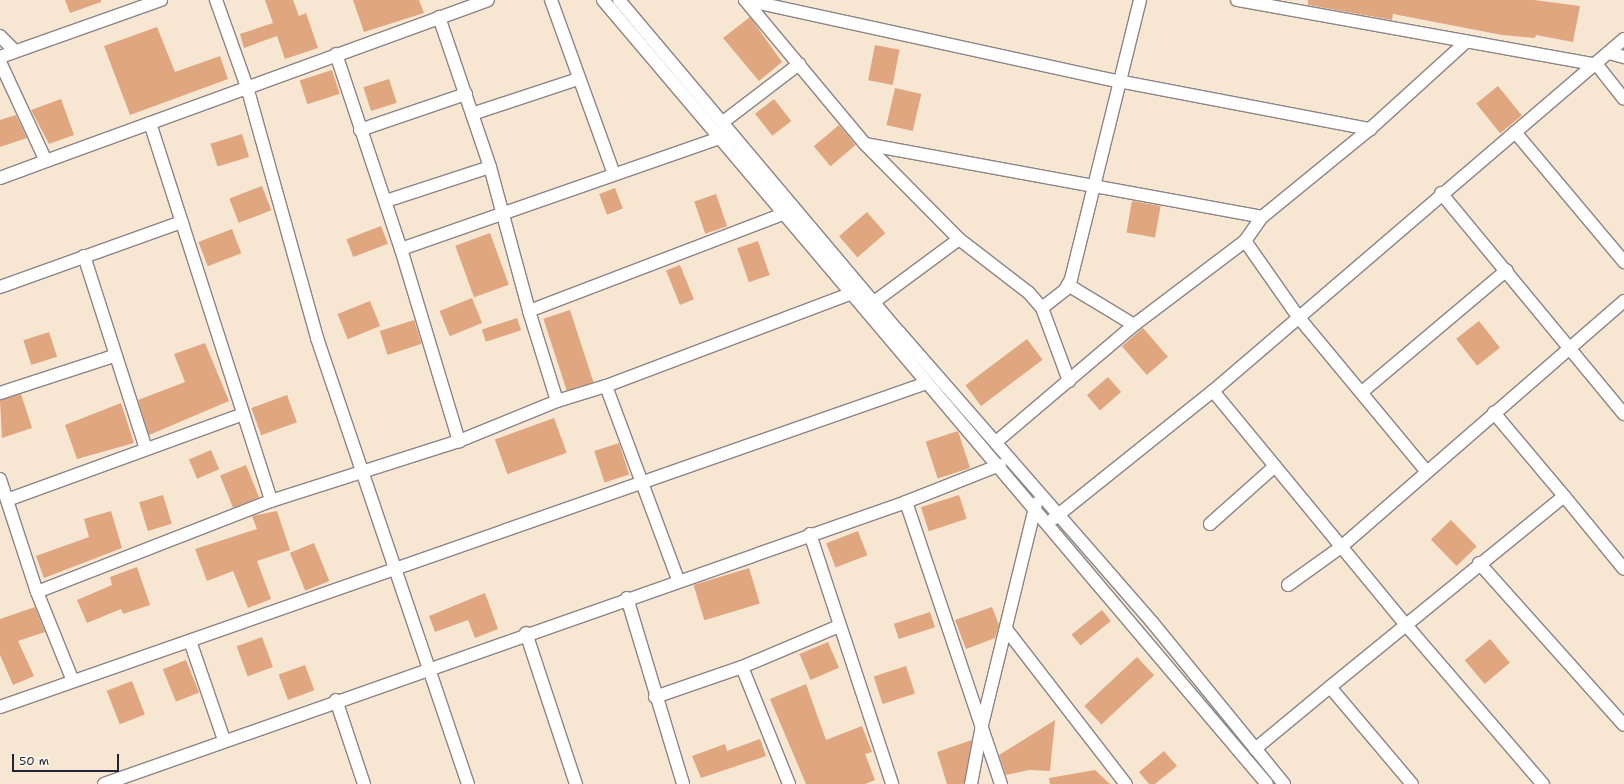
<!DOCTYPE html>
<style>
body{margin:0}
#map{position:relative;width:1624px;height:784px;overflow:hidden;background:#f7e7d2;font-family:"Shantell Sans",sans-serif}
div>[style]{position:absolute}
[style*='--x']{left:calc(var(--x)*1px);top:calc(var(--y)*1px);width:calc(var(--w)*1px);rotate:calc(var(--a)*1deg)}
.building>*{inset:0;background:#e0a67f;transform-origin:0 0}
.roads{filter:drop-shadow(1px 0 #8c8486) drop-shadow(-1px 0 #8c8486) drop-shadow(0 1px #8c8486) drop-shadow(0 -1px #8c8486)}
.street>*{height:12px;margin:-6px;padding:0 6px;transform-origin:6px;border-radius:6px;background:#fff}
span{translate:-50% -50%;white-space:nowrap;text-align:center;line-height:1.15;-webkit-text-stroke:3px #fbf7ec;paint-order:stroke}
.scale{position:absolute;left:12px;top:754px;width:107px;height:18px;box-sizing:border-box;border:2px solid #22223b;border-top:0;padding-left:5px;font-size:12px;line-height:14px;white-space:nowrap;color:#22223b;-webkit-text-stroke:3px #fbf7ec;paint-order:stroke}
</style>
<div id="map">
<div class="building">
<div style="clip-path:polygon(65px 0,101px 0,101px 2px,70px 13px)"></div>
<div style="clip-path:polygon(265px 0,293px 0,299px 16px,306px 13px,318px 48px,285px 59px,277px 36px,244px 48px,240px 34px,273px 23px)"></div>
<div style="clip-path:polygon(353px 0,419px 0,424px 13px,364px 32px)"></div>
<div style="clip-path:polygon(1308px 0,1534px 0,1580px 6px,1573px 42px,1536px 35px,1535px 38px,1502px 35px,1393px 14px,1392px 20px,1308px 5px)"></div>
<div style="clip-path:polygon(750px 17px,782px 62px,759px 81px,723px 38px)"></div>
<div style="clip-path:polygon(157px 27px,175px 72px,220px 56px,228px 79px,130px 115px,104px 46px)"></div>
<div style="left:875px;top:45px;width:25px;height:36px;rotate:11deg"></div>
<div style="left:332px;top:70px;width:25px;height:34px;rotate:72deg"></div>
<div style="left:389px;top:79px;width:25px;height:27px;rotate:72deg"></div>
<div style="left:1498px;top:86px;width:38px;height:28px;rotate:51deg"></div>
<div style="left:895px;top:88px;width:27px;height:38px;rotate:13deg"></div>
<div style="clip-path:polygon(61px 99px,74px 135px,49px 144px,31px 110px)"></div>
<div style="left:774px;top:99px;width:28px;height:24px;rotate:52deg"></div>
<div style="clip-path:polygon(16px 115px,27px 138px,0 147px,0 120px)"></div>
<div style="left:839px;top:125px;width:26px;height:33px;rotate:50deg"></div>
<div style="left:242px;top:134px;width:24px;height:33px;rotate:73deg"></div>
<div style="left:262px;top:186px;width:26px;height:35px;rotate:69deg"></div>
<div style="left:615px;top:188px;width:22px;height:17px;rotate:69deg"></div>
<div style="left:716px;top:194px;width:34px;height:23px;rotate:71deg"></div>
<div style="left:1132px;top:201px;width:29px;height:32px;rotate:10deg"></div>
<div style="left:867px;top:212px;width:28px;height:37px;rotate:49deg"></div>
<div style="left:381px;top:226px;width:19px;height:37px;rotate:69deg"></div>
<div style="left:232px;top:229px;width:26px;height:36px;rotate:69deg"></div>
<div style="left:490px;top:233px;width:55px;height:37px;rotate:70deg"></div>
<div style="left:758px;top:241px;width:36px;height:22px;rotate:71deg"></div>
<div style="left:680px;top:265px;width:37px;height:15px;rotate:68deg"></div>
<div style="left:472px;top:298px;width:27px;height:35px;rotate:68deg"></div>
<div style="left:370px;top:301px;width:27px;height:35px;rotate:68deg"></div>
<div style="left:570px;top:310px;width:76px;height:28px;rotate:72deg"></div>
<div style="left:517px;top:318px;width:13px;height:37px;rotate:72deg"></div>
<div style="left:414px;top:320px;width:25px;height:36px;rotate:72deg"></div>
<div style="left:1479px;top:321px;width:34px;height:29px;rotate:52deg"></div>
<div style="left:1143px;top:328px;width:38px;height:28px;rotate:49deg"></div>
<div style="left:49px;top:332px;width:26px;height:27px;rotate:72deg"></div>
<div style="left:1027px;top:339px;width:26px;height:77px;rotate:53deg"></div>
<div style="clip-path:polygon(205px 343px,229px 401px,149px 435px,138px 400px,185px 382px,174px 354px)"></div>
<div style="left:1108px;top:377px;width:20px;height:28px;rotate:49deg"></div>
<div style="clip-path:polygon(21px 394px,32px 428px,2px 438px,0 400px)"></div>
<div style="left:287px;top:395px;width:29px;height:38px;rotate:70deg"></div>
<div style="clip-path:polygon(121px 403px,134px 443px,77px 459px,65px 425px)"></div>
<div style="left:554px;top:418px;width:37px;height:63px;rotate:70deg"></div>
<div style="left:958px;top:431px;width:39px;height:34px;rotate:72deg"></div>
<div style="left:619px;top:443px;width:33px;height:26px;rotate:72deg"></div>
<div style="left:211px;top:450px;width:21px;height:24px;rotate:67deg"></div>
<div style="left:246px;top:465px;width:35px;height:28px;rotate:68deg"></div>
<div style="left:163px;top:495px;width:30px;height:25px;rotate:73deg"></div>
<div style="left:959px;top:495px;width:25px;height:40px;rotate:72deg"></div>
<div style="clip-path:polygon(111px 511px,122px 548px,44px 578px,36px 556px,89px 537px,84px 519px)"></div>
<div style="clip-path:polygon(277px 511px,290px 550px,257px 561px,271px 599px,248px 608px,233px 571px,207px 581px,195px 549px,257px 529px,252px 516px)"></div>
<div style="left:1451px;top:520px;width:37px;height:28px;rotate:46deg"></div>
<div style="left:858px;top:531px;width:26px;height:34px;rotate:69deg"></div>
<div style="left:314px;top:543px;width:41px;height:26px;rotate:68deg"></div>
<div style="clip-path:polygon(137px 567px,150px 605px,123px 614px,121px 609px,87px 623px,77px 600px,112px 585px,110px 577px)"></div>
<div style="left:749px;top:568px;width:37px;height:58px;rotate:73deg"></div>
<div style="clip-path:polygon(485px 593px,498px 629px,475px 638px,468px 620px,435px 632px,429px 616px)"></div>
<div style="clip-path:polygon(35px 607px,45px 632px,18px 641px,34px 676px,13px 685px,0 655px,0 619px)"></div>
<div style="clip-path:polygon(992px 607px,999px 625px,995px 638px,966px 649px,955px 620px)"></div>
<div style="left:1102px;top:610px;width:14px;height:39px;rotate:51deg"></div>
<div style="left:930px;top:612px;width:16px;height:38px;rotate:72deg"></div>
<div style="left:262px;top:637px;width:32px;height:27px;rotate:70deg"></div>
<div style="left:1490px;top:639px;width:31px;height:33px;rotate:50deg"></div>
<div style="left:828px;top:642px;width:28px;height:31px;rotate:67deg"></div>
<div style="left:1137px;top:657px;width:25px;height:72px;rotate:47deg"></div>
<div style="left:186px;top:660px;width:35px;height:25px;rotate:68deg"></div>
<div style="left:305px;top:665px;width:27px;height:28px;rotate:70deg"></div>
<div style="left:906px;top:666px;width:29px;height:34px;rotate:72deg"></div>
<div style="left:132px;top:681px;width:36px;height:27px;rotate:69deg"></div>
<div style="clip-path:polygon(806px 684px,826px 740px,862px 726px,872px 752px,865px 754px,875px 780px,865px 784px,806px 784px,770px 699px)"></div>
<div style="clip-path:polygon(1055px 720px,1050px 771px,1029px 770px,1006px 775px,999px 755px)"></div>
<div style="clip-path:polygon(760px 739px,766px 756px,701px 778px,692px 756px,725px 744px,727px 751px)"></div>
<div style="clip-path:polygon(972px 740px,964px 784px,947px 784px,937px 752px)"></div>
<div style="clip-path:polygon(1164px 751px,1177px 766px,1155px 784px,1149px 784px,1139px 772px)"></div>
<div style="clip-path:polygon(1095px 770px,1110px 784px,1050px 784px,1049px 778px)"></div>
</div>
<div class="roads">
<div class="street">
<div style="--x:216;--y:0;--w:92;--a:70.4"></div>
<div style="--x:247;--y:87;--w:261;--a:74.4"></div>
<div style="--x:317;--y:338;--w:471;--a:71.3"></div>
<div style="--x:551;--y:0;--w:185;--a:70.1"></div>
<div style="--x:603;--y:0;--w:1027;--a:49.74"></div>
<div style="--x:619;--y:0;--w:434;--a:49.9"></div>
<div style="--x:899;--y:332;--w:385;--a:48.9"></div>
<div style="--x:1152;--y:622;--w:209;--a:50.8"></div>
<div style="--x:745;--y:0;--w:382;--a:12.3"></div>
<div style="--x:1118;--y:81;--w:257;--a:10.8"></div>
<div style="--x:745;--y:0;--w:187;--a:50.2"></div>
<div style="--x:865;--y:144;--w:134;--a:45.3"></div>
<div style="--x:959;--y:239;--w:88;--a:37.6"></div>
<div style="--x:1029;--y:293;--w:20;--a:49"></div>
<div style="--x:1042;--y:308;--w:78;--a:69.7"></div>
<div style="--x:1237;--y:0;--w:366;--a:10.2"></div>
<div style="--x:1597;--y:65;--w:43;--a:51.5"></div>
<div style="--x:439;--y:17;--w:158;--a:71.2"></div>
<div style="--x:490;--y:167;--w:149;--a:74.8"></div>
<div style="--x:0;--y:36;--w:20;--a:45"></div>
<div style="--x:1609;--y:53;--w:16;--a:15"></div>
<div style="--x:336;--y:54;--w:206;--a:71.6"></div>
<div style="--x:401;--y:249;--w:201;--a:73.2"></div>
<div style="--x:0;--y:57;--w:171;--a:-19.5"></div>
<div style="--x:0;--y:62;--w:109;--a:65.1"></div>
<div style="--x:46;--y:161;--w:470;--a:-20"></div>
<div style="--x:472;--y:114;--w:112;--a:-18.3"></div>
<div style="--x:723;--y:122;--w:96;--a:-37.3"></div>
<div style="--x:150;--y:123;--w:397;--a:72.2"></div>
<div style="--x:360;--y:130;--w:112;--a:-18.8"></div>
<div style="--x:1515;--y:132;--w:170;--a:50"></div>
<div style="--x:865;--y:144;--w:404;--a:10.4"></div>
<div style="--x:0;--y:178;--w:49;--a:-20.3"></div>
<div style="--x:1441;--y:193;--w:287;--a:50.4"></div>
<div style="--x:386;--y:201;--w:109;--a:-18.1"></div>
<div style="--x:401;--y:249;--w:340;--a:-19.2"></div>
<div style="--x:84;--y:256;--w:203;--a:72.2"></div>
<div style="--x:1068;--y:285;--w:77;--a:31.2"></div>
<div style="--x:0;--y:287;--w:193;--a:-19.7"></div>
<div style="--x:874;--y:302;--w:106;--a:-36.5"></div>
<div style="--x:1042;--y:308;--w:29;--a:-38"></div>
<div style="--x:1065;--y:290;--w:13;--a:-61"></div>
<div style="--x:1071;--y:279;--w:287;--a:-76.1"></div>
<div style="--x:606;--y:386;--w:263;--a:-20.7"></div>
<div style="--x:1213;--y:391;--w:303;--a:50.5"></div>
<div style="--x:1406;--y:625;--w:210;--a:49.3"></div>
<div style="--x:1362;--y:392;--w:189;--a:-40.1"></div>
<div style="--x:0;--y:393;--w:120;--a:-18"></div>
<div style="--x:557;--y:401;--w:94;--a:-107.3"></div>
<div style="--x:529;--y:311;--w:274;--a:-20.9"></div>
<div style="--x:996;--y:442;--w:181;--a:-40.3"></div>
<div style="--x:1134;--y:325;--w:139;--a:-37.1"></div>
<div style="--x:1427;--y:472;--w:200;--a:-129.7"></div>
<div style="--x:1299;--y:318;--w:94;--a:-125"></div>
<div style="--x:1245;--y:241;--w:29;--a:-55"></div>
<div style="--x:1262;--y:217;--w:139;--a:-39.2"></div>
<div style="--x:1370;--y:129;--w:130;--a:-42.2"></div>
<div style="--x:0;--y:479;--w:119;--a:71.9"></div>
<div style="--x:37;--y:592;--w:96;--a:68"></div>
<div style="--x:1564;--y:496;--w:94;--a:50.6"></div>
<div style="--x:7;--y:500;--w:249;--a:-20"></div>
<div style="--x:906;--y:502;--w:298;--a:71.4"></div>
<div style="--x:1053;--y:519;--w:205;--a:-38.7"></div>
<div style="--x:1213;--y:391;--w:541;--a:-40.58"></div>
<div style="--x:1210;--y:524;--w:87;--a:-41.7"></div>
<div style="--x:810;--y:534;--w:263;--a:71.8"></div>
<div style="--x:1479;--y:563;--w:217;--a:48.2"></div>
<div style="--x:1288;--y:585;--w:65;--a:-35.6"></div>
<div style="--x:1341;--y:547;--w:375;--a:-41"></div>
<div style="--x:37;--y:592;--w:251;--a:-21.3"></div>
<div style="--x:271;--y:501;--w:197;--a:-17.7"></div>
<div style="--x:459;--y:441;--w:106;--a:-22.2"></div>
<div style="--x:557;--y:401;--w:51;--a:-17"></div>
<div style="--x:606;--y:386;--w:207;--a:69.6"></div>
<div style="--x:627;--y:598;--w:194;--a:73.2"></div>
<div style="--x:1006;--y:629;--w:196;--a:52.3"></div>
<div style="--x:526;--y:633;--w:159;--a:71.7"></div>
<div style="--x:190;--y:641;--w:105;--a:71"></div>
<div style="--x:742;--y:667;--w:126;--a:68.1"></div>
<div style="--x:1330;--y:687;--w:302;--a:-39.2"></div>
<div style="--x:1564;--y:496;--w:109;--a:-130.1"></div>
<div style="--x:655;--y:697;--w:92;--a:-19"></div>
<div style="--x:742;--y:667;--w:105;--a:-22.9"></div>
<div style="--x:336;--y:700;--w:89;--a:71.6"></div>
<div style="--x:0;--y:707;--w:982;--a:-19.27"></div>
<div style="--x:1255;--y:749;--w:97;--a:-39.6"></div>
<div style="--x:1330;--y:687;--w:127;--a:49.8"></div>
<div style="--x:104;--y:784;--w:850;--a:-19.37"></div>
<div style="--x:906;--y:502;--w:101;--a:-21.5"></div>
<div style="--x:971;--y:784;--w:60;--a:-79.4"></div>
<div style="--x:982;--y:725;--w:228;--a:-76.3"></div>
</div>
</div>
<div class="scale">50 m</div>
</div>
